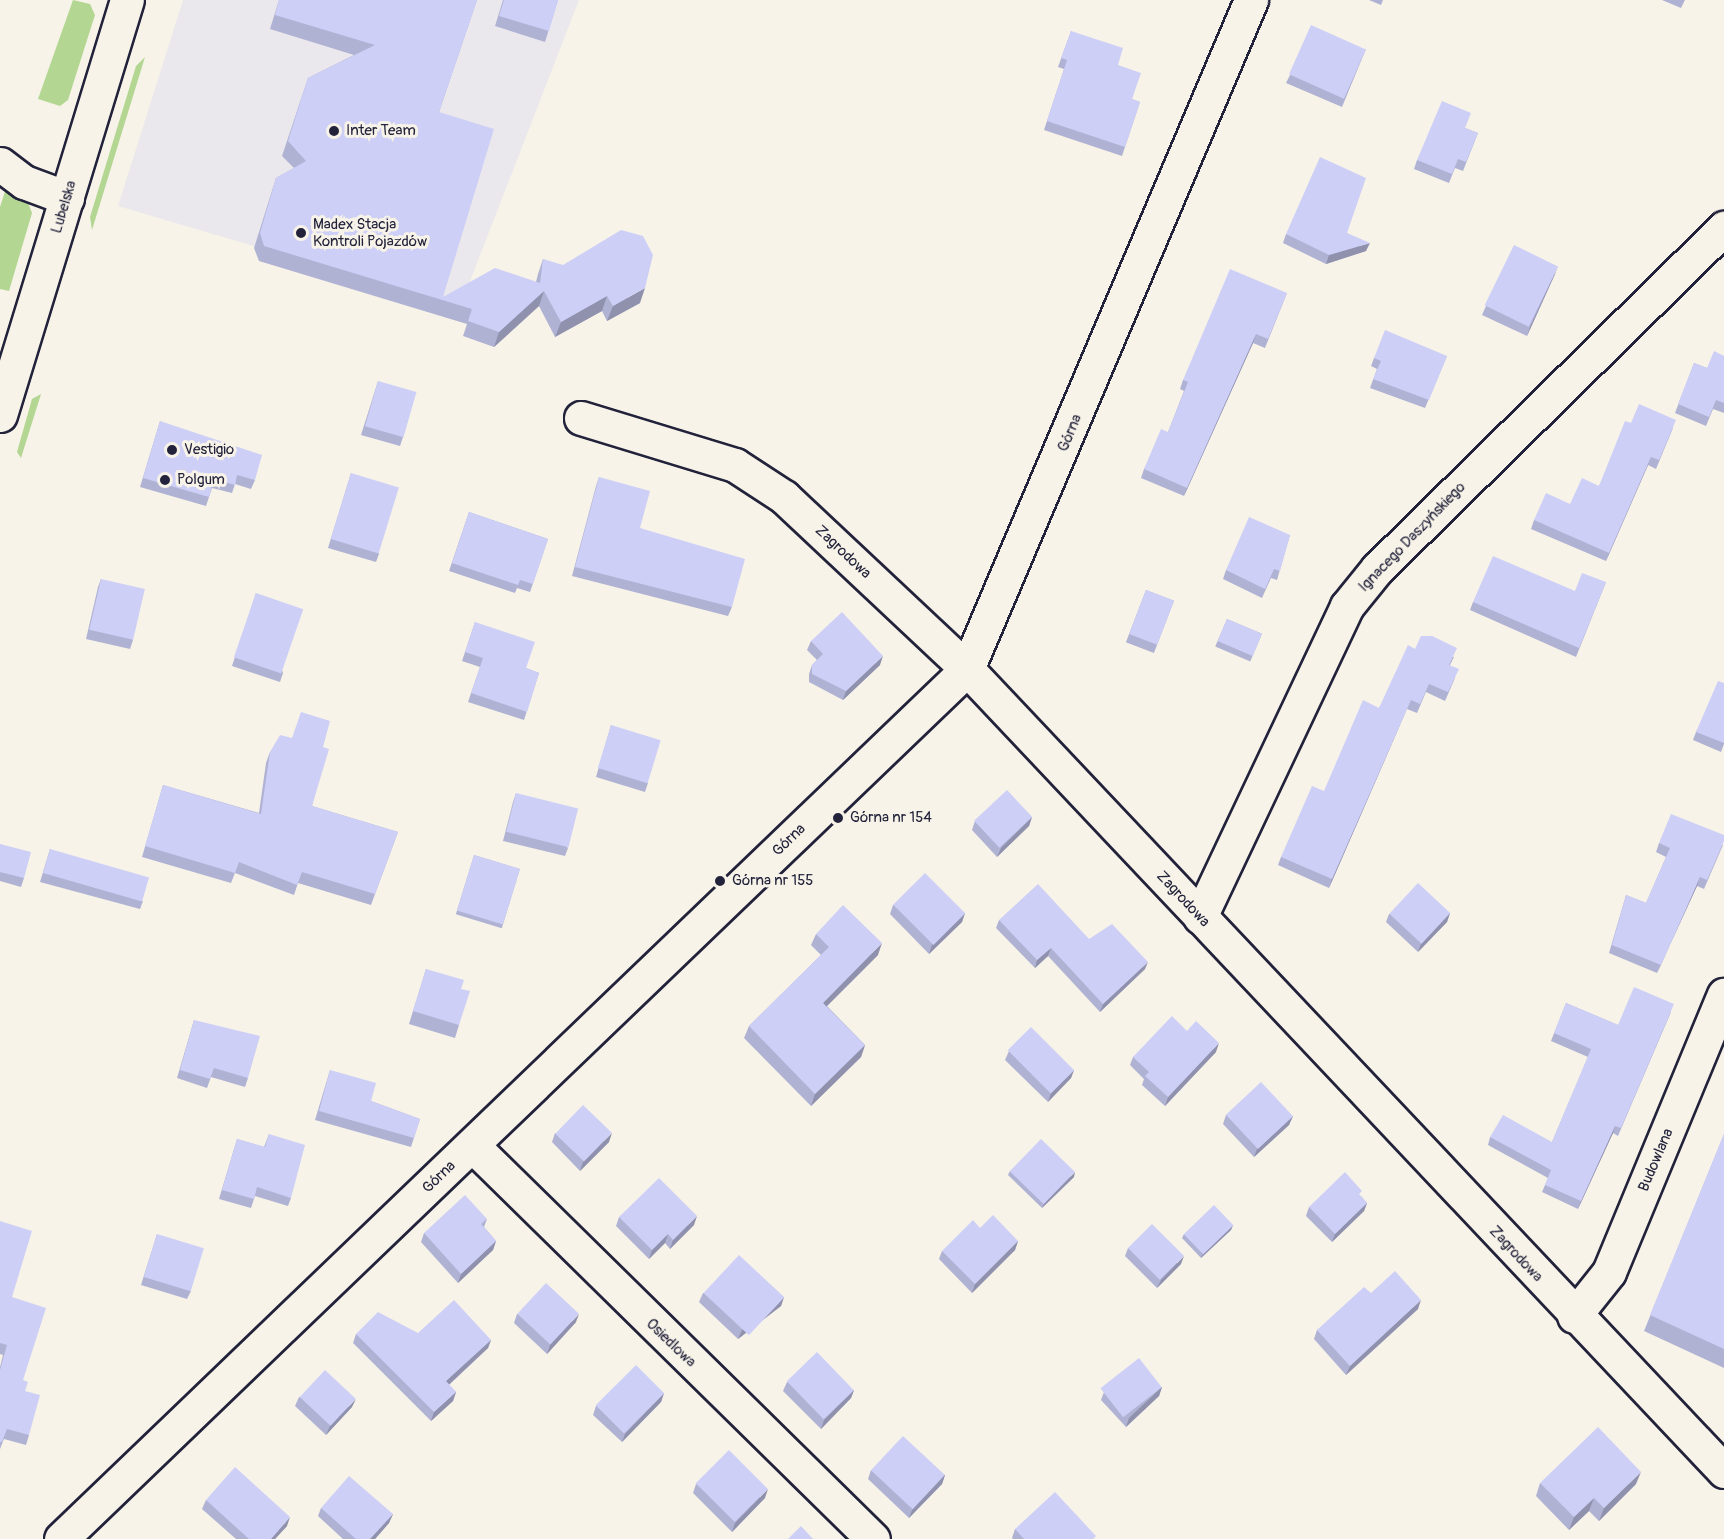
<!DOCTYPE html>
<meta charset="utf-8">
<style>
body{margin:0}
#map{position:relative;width:1724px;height:1539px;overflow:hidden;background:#f7f3e8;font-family:Pangolin,sans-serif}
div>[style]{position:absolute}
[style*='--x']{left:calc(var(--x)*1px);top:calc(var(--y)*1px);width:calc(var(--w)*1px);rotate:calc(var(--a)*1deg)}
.built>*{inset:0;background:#eae8ec}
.green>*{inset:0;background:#b3d792}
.roads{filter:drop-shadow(2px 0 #22223b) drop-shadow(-2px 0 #22223b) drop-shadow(0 2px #22223b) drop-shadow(0 -2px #22223b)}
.minor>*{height:33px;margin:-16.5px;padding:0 16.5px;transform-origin:16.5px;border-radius:16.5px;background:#f7f3e8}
.major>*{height:33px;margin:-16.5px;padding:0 16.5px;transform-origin:16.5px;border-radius:16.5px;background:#f7f3e8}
.wall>*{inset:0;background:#b0b2d4;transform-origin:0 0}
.shaded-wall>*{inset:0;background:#9091ad}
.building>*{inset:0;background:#cdcff7;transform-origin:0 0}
.dots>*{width:16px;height:16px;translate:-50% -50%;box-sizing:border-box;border:3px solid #f7f3e8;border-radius:50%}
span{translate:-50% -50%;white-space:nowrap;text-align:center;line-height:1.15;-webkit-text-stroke:6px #f7f3e8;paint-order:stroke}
.poi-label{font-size:15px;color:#22223b}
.left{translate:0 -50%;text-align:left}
.street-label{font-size:15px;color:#22223b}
</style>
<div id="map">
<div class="built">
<div style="clip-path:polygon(183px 0,579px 0,460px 307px,118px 206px)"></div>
</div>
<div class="green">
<div style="clip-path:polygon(73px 0,90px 4px,95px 15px,68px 100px,60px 106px,38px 99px)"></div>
<div style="clip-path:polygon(145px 57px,92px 230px,90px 217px,136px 66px)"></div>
<div style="clip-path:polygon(7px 185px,27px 200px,32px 213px,9px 291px,0 289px,0 207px)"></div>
<div style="clip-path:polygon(41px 394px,21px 458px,17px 452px,32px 399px)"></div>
</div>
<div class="roads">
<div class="minor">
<div style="--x:0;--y:164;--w:30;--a:37"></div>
<div style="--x:24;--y:182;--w:46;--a:20.4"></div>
<div style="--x:581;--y:418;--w:161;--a:17"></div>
<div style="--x:735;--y:465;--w:59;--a:33.1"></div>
<div style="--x:784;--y:497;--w:251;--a:43.2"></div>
<div style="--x:967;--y:669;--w:1103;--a:46.65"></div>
<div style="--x:1200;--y:917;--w:344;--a:-64.7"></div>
<div style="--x:1347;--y:606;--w:48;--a:-51"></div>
<div style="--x:1377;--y:569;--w:487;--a:-44.5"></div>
<div style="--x:472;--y:1145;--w:562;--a:44.5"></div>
<div style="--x:1574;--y:1316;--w:56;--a:-51.5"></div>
<div style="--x:1609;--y:1272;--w:300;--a:-67.5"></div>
<div style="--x:61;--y:1539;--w:1256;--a:-43.84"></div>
<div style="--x:967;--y:669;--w:727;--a:-67"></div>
</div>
<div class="major">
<div style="--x:0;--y:415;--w:434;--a:-73"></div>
</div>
</div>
<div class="wall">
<div style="clip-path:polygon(279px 0,477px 0,439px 112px,443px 297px,536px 282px,538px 274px,543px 259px,640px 303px,607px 321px,602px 311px,555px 337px,539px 306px,494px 347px,463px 336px,467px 324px,259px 261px,254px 248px,276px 178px,294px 168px,282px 156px,308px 78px,354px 55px,270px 29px)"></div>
<div style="clip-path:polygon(503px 0,558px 0,545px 42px,495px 26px)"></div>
<div style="clip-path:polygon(1369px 0,1383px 0,1381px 5px)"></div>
<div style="clip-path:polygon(1662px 0,1685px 0,1681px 8px)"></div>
<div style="clip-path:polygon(1071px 31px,1118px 65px,1132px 99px,1140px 102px,1122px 156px,1044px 130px,1064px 69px,1058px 67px)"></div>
<div style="clip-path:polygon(1366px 49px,1342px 107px,1286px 83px,1290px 75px)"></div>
<div style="clip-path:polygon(1465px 128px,1478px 133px,1463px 171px,1455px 168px,1449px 183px,1414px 169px,1417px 160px)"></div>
<div style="clip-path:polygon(1347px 233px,1366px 251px,1326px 264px,1283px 243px,1286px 234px)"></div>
<div style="clip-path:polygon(1555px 274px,1527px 336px,1482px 315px,1486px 306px)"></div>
<div style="clip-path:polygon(1287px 293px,1265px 348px,1253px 343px,1184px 496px,1141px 478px,1144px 469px,1168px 432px,1184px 391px,1180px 389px,1183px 380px)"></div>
<div style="clip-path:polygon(1447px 356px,1425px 408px,1370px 388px,1377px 369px,1371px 366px,1374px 358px)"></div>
<div style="clip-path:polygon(1724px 356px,1724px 413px,1713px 409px,1706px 426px,1675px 413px,1694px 363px,1707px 368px)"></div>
<div style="clip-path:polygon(378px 381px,403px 437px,400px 446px,361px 435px)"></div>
<div style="clip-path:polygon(160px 421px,255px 480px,251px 489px,235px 484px,232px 493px,212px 488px,206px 506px,140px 487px)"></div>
<div style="clip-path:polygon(1631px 423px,1673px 428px,1656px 469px,1648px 465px,1606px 561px,1531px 529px,1534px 520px,1570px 504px,1599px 486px)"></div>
<div style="clip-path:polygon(351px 473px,379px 554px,376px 562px,328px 548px)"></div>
<div style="clip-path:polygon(599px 477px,640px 528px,732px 607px,728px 616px,572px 576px,596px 486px)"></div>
<div style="clip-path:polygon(469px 512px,548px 539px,530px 592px,517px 588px,515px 593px,449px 571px)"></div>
<div style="clip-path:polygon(1290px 535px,1277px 580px,1271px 578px,1262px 598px,1223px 579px,1226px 570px)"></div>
<div style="clip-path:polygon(101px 579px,133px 640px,130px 649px,86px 639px,98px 587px)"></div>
<div style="clip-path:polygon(1606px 582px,1576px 657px,1470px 610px,1473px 602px,1575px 591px)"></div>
<div style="left:1146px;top:590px;width:30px;height:56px;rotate:21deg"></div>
<div style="clip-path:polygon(256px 593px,283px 673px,280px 682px,232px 666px)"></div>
<div style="left:1227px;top:619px;width:38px;height:30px;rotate:23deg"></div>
<div style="clip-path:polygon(475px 622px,526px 668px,539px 673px,524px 720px,468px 702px,480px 667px,462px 661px)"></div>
<div style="clip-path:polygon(811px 641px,880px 665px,843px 700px,809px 682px,809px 674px,812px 665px,817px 660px,807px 650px)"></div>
<div style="clip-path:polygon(1415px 649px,1454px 657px,1450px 665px,1455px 678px,1445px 701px,1426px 692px,1417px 713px,1407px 709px,1329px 888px,1278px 865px,1281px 857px,1379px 708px)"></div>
<div style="clip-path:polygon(1724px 683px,1724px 744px,1721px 752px,1693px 740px,1696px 732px)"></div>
<div style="clip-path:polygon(611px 725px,648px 783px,645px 792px,596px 777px)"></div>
<div style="clip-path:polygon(323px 747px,312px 806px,398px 832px,371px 905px,298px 883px,294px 895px,235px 873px,231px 883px,142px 857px,163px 785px,259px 813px,266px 763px,270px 752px)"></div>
<div style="clip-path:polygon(516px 793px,568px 848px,565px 856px,503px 841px,513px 802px)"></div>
<div style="clip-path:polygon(1032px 817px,1029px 826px,997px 857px,972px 830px,975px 821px)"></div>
<div style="clip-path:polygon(1659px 843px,1723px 845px,1704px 889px,1697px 886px,1657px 973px,1609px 953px,1626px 895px,1646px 903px,1666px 857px,1656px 852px)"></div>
<div style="clip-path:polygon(0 844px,24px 878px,21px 887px,0 881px)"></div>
<div style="clip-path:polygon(50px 849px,143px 901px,140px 909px,40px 882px)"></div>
<div style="left:474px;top:855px;width:48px;height:62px;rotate:17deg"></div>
<div style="clip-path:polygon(893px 905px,965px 913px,962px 922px,929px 954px,890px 914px)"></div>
<div style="clip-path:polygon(1450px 913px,1447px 922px,1418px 952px,1386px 922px,1389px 914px)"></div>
<div style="clip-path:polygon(999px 920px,1089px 939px,1145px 969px,1100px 1012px,1048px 956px,1035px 968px,996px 928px)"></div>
<div style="clip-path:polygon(816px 934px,878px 955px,827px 1006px,865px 1045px,861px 1057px,811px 1106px,744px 1038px,749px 1026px,821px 955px,811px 945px)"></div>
<div style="clip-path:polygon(426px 969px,461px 989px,459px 1025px,455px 1038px,409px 1024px)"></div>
<div style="clip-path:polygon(1566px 1003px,1618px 1025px,1671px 1012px,1618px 1136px,1613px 1133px,1578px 1209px,1542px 1192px,1548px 1178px,1488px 1145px,1490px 1137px,1552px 1142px,1588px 1057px,1551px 1041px)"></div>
<div style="clip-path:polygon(194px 1020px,248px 1078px,245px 1087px,211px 1077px,207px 1088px,177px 1078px)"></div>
<div style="clip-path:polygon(1187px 1031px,1216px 1052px,1165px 1106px,1142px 1085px,1144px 1079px,1130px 1065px,1133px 1057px)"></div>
<div style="clip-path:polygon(1009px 1051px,1074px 1070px,1071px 1078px,1048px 1102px,1005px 1060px)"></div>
<div style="clip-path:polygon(330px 1070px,371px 1101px,420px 1119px,411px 1147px,315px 1120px)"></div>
<div style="clip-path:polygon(1226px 1115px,1293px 1116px,1289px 1125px,1254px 1157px,1223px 1124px)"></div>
<div style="clip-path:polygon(555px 1133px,609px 1142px,580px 1171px,552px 1142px)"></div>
<div style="clip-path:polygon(269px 1134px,291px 1198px,288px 1206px,255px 1196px,251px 1208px,219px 1199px,237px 1139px,264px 1147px)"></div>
<div style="clip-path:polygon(1724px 1134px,1724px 1368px,1644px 1331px)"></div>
<div style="clip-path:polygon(1010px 1171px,1074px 1177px,1042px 1208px,1008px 1175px)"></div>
<div style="clip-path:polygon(1361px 1196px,1367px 1203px,1364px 1211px,1332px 1242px,1306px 1216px,1309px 1207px)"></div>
<div style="clip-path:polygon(619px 1217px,694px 1225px,670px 1249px,665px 1243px,649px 1259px,616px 1226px)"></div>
<div style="clip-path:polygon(487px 1219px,484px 1227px,496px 1241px,493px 1250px,458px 1283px,421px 1242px,424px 1233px)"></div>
<div style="clip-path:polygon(0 1221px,12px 1297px,23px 1380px,25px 1391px,29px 1435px,26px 1445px,4px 1439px,0 1449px,0 1367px,3px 1355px,0 1354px)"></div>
<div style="clip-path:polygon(1233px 1225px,1231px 1230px,1201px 1258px,1182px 1238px,1184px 1234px)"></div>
<div style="clip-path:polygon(157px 1234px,191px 1291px,187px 1299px,141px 1285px)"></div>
<div style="clip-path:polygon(1018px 1241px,1015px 1250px,972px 1293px,939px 1259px,942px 1251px)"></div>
<div style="clip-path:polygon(1128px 1248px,1181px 1264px,1157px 1288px,1125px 1256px)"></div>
<div style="clip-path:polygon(703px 1293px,784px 1297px,781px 1306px,738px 1339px,699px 1302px)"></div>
<div style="clip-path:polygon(1371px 1293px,1418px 1309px,1346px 1375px,1314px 1339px,1317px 1330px)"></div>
<div style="clip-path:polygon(517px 1314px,576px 1322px,547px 1354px,514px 1323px)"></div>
<div style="clip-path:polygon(418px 1333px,491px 1340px,488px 1348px,449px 1385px,456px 1392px,453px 1401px,431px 1421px,353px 1343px,356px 1334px)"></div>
<div style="clip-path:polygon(787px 1382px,854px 1390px,851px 1398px,821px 1429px,783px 1391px)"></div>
<div style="clip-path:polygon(1162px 1387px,1159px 1396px,1126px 1427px,1101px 1400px,1104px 1392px)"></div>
<div style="clip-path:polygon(664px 1393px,661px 1402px,622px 1442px,593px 1415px,596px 1406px)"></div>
<div style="clip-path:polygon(299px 1397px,352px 1407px,326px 1435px,295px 1406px)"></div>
<div style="clip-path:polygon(871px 1470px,945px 1475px,942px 1484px,909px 1518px,868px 1479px)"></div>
<div style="clip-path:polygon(1540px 1483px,1636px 1484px,1599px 1521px,1589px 1511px,1569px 1530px,1536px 1496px)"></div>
<div style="clip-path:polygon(696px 1484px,765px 1498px,732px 1532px,693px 1493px)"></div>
<div style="clip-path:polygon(206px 1500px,287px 1526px,275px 1539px,236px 1539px,202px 1509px)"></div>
<div style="clip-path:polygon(321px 1508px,393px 1514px,389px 1523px,375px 1539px,343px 1539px,318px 1516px)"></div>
<div style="clip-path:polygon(1015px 1529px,1095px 1539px,1013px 1539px,1012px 1538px)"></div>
</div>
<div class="shaded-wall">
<div style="clip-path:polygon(1370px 243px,1366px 251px,1326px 264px,1329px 255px)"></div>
<div style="clip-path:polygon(1558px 266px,1555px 274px,1527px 336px,1530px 327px)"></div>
<div style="clip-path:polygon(645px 288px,640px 303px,607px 321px,613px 306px)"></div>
<div style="clip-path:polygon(544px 291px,539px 306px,494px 347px,499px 332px)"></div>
<div style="clip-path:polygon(607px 296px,602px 311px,555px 337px,561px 322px)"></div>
<div style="clip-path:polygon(1256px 334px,1253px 343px,1184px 496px,1187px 488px)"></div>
<div style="clip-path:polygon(1651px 457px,1648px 465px,1606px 561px,1609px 553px)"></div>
<div style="clip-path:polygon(883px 656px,880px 665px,843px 700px,846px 691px)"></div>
<div style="clip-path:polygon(1411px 700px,1407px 709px,1329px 888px,1332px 879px)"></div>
<div style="clip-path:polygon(1032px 817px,1029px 826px,997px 857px,1001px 848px)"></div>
<div style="clip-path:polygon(1700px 877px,1697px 886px,1657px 973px,1661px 965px)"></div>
<div style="clip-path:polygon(965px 913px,962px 922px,929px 954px,932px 945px)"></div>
<div style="clip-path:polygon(1450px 913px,1447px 922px,1418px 952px,1421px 944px)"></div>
<div style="clip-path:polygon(882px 943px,878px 955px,819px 1014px,823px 1003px)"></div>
<div style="clip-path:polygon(1051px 948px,1048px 956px,1035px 968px,1037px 960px)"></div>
<div style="clip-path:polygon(1148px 962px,1145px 969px,1100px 1012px,1103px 1004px)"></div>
<div style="clip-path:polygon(1219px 1043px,1216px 1052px,1165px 1106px,1168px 1097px)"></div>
<div style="clip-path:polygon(865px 1045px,861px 1057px,811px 1106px,815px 1094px)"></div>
<div style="clip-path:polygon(1074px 1070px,1071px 1078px,1048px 1102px,1051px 1093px)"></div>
<div style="clip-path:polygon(1293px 1116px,1289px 1125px,1254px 1157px,1257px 1149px)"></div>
<div style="clip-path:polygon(1615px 1126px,1613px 1133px,1578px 1209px,1581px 1201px)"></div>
<div style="clip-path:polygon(612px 1133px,609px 1142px,580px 1171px,583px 1162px)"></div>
<div style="clip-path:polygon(1075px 1172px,1074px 1177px,1042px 1208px,1044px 1204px)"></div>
<div style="clip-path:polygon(1367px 1203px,1364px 1211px,1332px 1242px,1335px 1234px)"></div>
<div style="clip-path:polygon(697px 1216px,694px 1225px,670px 1249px,673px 1240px)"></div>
<div style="clip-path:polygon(1233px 1225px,1231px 1230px,1201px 1258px,1203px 1254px)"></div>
<div style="clip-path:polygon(668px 1234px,665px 1243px,649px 1259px,652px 1250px)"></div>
<div style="clip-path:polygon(496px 1241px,493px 1250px,458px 1283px,461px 1274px)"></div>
<div style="clip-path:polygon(1018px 1241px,1015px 1250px,972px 1293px,975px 1284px)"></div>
<div style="clip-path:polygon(1184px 1256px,1181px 1264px,1157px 1288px,1161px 1280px)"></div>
<div style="clip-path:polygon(784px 1297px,781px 1306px,738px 1339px,742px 1330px)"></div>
<div style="clip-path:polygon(1421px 1300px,1418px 1309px,1346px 1375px,1350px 1366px)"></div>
<div style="clip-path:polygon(579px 1314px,576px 1322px,547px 1354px,550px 1345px)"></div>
<div style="clip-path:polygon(491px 1340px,488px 1348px,443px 1390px,446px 1381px)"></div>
<div style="clip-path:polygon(1162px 1387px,1159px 1396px,1126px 1427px,1129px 1418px)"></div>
<div style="clip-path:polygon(854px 1390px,851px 1398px,821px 1429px,824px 1420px)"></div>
<div style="clip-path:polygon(456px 1392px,453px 1401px,431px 1421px,434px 1412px)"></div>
<div style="clip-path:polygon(664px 1393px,661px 1402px,622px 1442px,625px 1434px)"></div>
<div style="clip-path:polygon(356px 1399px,352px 1407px,326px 1435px,330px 1426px)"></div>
<div style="clip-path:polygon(1641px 1472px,1636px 1484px,1599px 1521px,1604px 1508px)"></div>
<div style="clip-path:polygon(945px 1475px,942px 1484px,909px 1518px,912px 1510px)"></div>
<div style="clip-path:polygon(768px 1489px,765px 1498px,732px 1532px,735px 1523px)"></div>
<div style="clip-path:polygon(1594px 1498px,1589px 1511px,1569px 1530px,1574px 1517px)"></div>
<div style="clip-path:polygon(393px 1514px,389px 1523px,375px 1539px,370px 1539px)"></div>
<div style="clip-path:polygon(290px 1517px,287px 1526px,275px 1539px,271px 1539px)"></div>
</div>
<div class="building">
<div style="clip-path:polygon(279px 0,477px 0,439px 112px,494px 129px,443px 297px,495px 268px,540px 283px,543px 259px,563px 265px,621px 230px,643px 236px,653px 255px,645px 288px,613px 306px,607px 296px,561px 322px,544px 291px,499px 332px,468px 321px,472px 309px,264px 246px,260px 233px,276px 178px,306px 161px,288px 141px,308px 78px,375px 45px,275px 15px)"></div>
<div style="clip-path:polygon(504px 0,558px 0,549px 31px,499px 16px)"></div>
<div style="left:1311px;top:25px;width:60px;height:54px;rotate:24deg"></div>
<div style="clip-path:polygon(1071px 31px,1123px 48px,1118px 65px,1141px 73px,1132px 99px,1140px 102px,1125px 147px,1047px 121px,1067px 60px,1061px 58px)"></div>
<div style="clip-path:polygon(1442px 101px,1471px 113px,1465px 128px,1478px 133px,1466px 162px,1458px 159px,1452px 174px,1417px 160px)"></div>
<div style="clip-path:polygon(1320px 157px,1366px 178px,1347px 233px,1370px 243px,1329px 255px,1286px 234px)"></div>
<div style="left:1514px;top:245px;width:49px;height:67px;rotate:26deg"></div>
<div style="clip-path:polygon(1230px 269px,1287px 293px,1268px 339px,1256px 334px,1187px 488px,1144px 469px,1161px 429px,1168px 432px,1188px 382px,1183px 380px)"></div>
<div style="clip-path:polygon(1385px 330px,1447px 356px,1429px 400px,1373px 379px,1381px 361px,1374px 358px)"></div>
<div style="clip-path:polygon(1714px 351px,1724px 356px,1724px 403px,1716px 400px,1709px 417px,1678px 404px,1694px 363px,1707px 368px)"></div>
<div style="left:378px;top:381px;width:40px;height:47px;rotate:16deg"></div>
<div style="clip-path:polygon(1639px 404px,1676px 420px,1659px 460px,1651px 457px,1609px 553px,1534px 520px,1546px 493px,1570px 504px,1582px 478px,1599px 486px,1625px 421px,1631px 423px)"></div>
<div style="clip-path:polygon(160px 421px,262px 455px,255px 480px,237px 475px,235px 485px,214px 479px,209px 497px,143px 478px)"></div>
<div style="left:351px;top:473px;width:50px;height:69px;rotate:17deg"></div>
<div style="clip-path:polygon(599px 477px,650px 491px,640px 528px,745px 559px,732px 607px,575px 567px)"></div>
<div style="clip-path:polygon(469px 512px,548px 539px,533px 584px,520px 580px,518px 585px,452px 563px)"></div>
<div style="clip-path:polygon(1249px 517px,1290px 535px,1280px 571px,1274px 569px,1265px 589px,1226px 570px)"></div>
<div style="clip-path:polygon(1493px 556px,1575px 591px,1582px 573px,1606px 582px,1579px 648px,1473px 602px)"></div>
<div style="left:101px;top:579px;width:45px;height:52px;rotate:13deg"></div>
<div style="left:1146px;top:590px;width:30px;height:47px;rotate:21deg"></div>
<div style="left:256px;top:593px;width:50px;height:68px;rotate:19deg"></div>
<div style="clip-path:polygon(842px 612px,883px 656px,846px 691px,812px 674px,812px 665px,823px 654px,811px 641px)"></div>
<div style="left:1227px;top:619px;width:38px;height:24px;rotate:23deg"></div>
<div style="clip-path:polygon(475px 622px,535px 642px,526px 668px,539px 673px,527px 712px,471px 693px,483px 658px,465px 652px)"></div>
<div style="clip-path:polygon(1421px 636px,1432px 636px,1457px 648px,1449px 665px,1459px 669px,1448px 692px,1429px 684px,1420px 704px,1411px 700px,1332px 879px,1281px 857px,1312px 786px,1324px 791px,1363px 700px,1379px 708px,1408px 645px,1415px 649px)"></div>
<div style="clip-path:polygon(1718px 681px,1724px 683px,1724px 743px,1696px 732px)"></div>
<div style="clip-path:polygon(301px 712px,330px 721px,323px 747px,329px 749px,312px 806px,398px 832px,375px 894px,302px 872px,297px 885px,239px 862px,235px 873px,145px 846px,163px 785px,261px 814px,270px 752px,280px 735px,292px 738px)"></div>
<div style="left:611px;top:725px;width:52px;height:45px;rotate:17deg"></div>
<div style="left:1007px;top:790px;width:37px;height:45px;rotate:47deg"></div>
<div style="left:516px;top:793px;width:64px;height:40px;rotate:14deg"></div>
<div style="clip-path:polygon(1671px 814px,1724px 835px,1724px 841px,1707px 880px,1700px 877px,1661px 965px,1612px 945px,1626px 895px,1646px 903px,1670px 848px,1659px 843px)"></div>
<div style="clip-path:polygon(0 844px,31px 852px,24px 878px,0 872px)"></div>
<div style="left:50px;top:849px;width:103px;height:25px;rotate:16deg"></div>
<div style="left:474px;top:855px;width:48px;height:58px;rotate:17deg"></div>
<div style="left:925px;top:873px;width:57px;height:45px;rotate:45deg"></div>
<div style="left:1418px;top:883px;width:44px;height:42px;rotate:43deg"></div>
<div style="clip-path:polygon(1038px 884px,1089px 939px,1112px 924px,1148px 962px,1103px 1004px,1051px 948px,1037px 960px,999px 920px)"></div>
<div style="clip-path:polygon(843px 905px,882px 943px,823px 1003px,865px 1045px,815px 1094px,749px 1026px,829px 947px,816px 934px)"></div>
<div style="clip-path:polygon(426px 969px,464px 980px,461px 989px,470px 991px,459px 1025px,413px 1011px)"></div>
<div style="clip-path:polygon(1634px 987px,1674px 1004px,1621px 1128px,1615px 1126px,1581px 1201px,1545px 1185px,1551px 1170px,1490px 1137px,1503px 1115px,1552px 1142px,1591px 1049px,1554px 1033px,1566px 1003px,1618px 1025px)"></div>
<div style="clip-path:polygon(1172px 1016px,1187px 1031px,1196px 1021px,1219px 1043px,1168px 1097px,1145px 1076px,1149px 1072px,1133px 1057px)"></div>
<div style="clip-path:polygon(194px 1020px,260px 1036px,248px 1078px,214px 1068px,210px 1079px,180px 1070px)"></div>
<div style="left:1031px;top:1027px;width:61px;height:33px;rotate:45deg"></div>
<div style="clip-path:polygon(330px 1070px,376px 1083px,371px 1101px,420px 1119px,414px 1138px,319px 1111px)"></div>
<div style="left:1261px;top:1082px;width:47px;height:48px;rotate:47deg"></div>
<div style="left:583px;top:1105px;width:40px;height:40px;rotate:44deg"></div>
<div style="clip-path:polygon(269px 1134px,305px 1145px,291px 1198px,257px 1187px,254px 1199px,222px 1190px,237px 1139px,265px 1147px)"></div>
<div style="clip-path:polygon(1724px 1134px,1724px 1349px,1650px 1315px)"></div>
<div style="left:1041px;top:1139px;width:47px;height:45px;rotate:44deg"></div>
<div style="clip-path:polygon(1345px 1172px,1362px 1191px,1359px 1194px,1367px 1203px,1335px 1234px,1309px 1207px)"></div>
<div style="clip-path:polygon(659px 1178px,697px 1216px,673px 1240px,668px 1234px,652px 1250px,619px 1217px)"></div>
<div style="clip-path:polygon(465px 1195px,487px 1219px,481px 1224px,496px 1241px,461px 1274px,424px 1233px)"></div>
<div style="left:1214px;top:1205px;width:28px;height:42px;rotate:46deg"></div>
<div style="clip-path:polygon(993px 1215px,1018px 1241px,975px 1284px,942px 1251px,973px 1220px,980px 1228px)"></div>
<div style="clip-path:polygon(0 1221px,32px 1231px,12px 1297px,46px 1308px,23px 1380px,28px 1382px,25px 1391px,40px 1395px,29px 1435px,7px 1429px,2px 1442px,0 1442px,0 1370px,7px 1345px,0 1343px)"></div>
<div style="left:1152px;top:1224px;width:45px;height:34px;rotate:45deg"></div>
<div style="left:157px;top:1234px;width:49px;height:45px;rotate:17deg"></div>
<div style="left:739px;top:1255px;width:62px;height:52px;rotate:43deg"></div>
<div style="clip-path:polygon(1395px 1271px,1421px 1300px,1350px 1366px,1317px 1330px,1364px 1287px,1371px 1293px)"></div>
<div style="left:546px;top:1283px;width:45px;height:42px;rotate:43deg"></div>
<div style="clip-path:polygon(454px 1300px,491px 1340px,446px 1381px,456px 1392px,434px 1412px,356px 1334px,378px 1312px,418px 1333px)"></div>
<div style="left:817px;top:1352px;width:53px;height:42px;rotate:46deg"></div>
<div style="left:1139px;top:1358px;width:37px;height:49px;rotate:52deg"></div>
<div style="left:636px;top:1365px;width:40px;height:57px;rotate:45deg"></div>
<div style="left:325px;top:1370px;width:42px;height:37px;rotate:43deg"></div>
<div style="clip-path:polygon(1598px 1427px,1641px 1472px,1604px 1508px,1594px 1498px,1574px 1517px,1540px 1483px)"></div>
<div style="left:903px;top:1436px;width:57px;height:47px;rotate:43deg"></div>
<div style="left:729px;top:1450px;width:55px;height:47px;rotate:45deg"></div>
<div style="clip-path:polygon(235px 1467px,290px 1517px,271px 1539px,249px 1539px,206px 1500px)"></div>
<div style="clip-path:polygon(349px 1476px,393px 1514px,370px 1539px,356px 1539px,321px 1508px)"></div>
<div style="clip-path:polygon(1055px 1492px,1096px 1536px,1093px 1539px,1024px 1539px,1015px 1529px)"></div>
<div style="clip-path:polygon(801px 1526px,813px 1539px,788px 1539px)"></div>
</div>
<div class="dots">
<div style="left:334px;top:131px;background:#22223b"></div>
<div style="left:301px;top:233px;background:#22223b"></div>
<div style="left:172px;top:450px;background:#22223b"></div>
<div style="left:165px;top:480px;background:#22223b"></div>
<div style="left:838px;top:818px;background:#22223b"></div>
<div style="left:720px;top:881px;background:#22223b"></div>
</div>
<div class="poi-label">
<span class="left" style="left:346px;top:131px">Inter Team</span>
<span class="left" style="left:313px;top:233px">Madex Stacja<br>Kontroli Pojazdów</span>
<span class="left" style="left:184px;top:450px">Vestigio</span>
<span class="left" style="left:177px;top:480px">Polgum</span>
<span class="left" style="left:850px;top:818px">Górna nr 154</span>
<span class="left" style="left:732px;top:881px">Górna nr 155</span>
</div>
<div class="street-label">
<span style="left:64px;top:207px;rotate:-73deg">Lubelska</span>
<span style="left:1070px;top:433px;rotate:-67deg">Górna</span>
<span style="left:1412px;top:537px;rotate:-46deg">Ignacego Daszyńskiego</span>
<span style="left:843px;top:552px;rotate:43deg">Zagrodowa</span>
<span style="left:789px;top:840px;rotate:-44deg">Górna</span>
<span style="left:1183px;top:899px;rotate:47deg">Zagrodowa</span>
<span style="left:1656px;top:1160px;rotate:-67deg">Budowlana</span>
<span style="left:439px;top:1177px;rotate:-44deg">Górna</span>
<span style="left:1516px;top:1254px;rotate:47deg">Zagrodowa</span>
<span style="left:671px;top:1343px;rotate:44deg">Osiedlowa</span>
</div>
</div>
